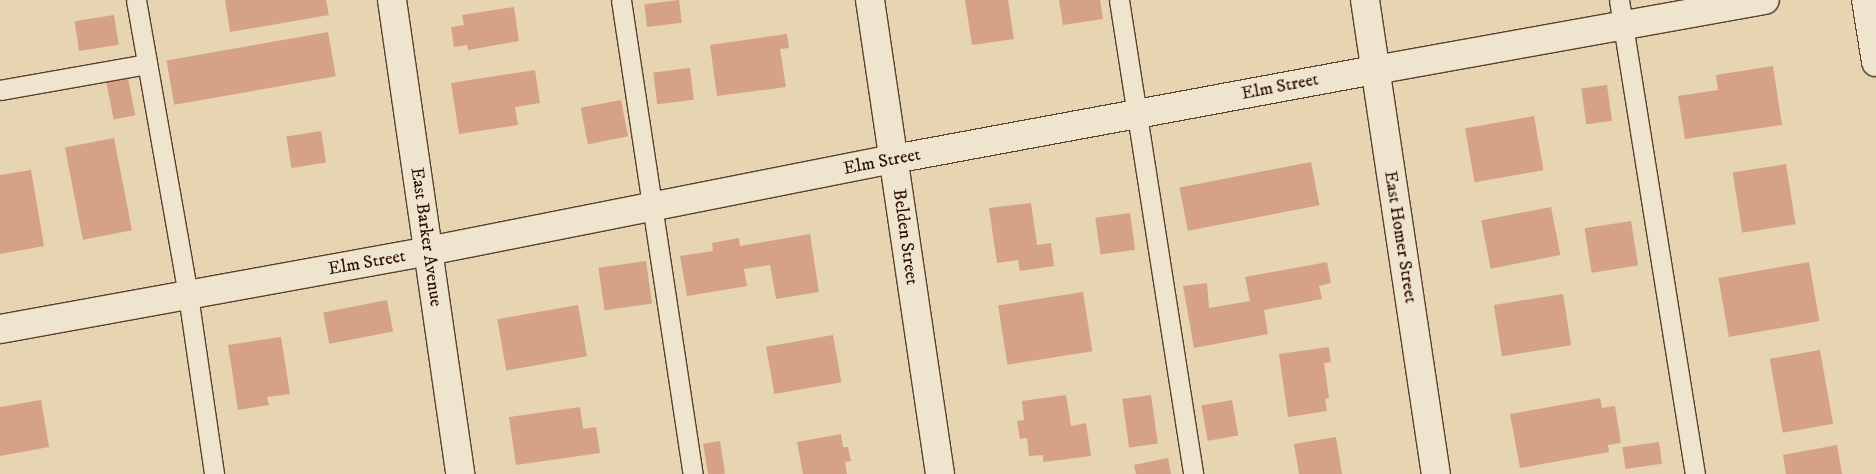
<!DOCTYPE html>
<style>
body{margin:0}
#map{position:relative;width:1876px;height:474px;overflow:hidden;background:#e7d5b2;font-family:"IM FELL DW Pica",serif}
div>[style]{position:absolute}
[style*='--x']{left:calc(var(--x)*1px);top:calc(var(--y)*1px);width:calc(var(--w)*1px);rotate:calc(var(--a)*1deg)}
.building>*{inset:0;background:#d5a187;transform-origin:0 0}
.roads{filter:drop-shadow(1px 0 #5a402d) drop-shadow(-1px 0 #5a402d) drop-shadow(0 1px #5a402d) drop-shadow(0 -1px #5a402d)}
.service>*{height:19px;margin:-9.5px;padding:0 9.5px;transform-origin:9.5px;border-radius:9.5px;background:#efe4cd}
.minor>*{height:28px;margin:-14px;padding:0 14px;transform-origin:14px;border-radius:14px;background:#efe4cd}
.tertiary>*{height:28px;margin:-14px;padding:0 14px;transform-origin:14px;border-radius:14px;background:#efe4cd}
span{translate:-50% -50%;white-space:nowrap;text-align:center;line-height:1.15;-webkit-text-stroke:4.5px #efe4cd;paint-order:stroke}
.street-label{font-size:18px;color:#2b0e01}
</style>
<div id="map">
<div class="building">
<div style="clip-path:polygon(225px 0,326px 0,329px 15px,230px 32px)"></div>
<div style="left:679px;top:0;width:23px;height:35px;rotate:83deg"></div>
<div style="clip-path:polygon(965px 0,1008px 0,1014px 39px,972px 45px)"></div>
<div style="clip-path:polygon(1059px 0,1100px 0,1103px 19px,1063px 25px)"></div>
<div style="clip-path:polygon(514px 7px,519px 41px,468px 50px,467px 45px,454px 47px,451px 27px,464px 25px,462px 15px)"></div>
<div style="left:114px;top:15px;width:30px;height:40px;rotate:81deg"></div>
<div style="left:328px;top:32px;width:45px;height:164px;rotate:80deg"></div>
<div style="clip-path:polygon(787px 34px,789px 48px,780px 49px,786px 87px,717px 96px,710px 45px)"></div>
<div style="clip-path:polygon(1773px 66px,1782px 125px,1685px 139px,1678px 96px,1718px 90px,1716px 75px)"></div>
<div style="left:690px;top:68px;width:32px;height:37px;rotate:83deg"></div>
<div style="clip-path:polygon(535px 70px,540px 103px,515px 107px,518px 125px,459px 134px,451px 83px)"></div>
<div style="left:128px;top:78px;width:38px;height:22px;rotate:79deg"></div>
<div style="left:1607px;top:85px;width:36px;height:26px;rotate:82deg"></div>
<div style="left:621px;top:100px;width:37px;height:41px;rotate:79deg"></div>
<div style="left:1534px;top:116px;width:55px;height:70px;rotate:80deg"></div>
<div style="left:321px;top:131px;width:32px;height:35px;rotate:81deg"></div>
<div style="left:114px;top:138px;width:94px;height:50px;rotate:79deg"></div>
<div style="left:1311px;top:162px;width:44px;height:134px;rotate:79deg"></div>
<div style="left:1786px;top:164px;width:61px;height:54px;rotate:81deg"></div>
<div style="clip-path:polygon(31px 170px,44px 246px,0 254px,0 175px)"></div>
<div style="clip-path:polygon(1031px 203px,1037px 245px,1051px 243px,1054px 266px,1020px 271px,1018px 260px,997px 263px,989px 208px)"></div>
<div style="left:1551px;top:207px;width:49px;height:71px;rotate:79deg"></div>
<div style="left:1130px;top:213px;width:37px;height:35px;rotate:82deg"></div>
<div style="left:1631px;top:221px;width:45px;height:47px;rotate:81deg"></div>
<div style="clip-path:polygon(810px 234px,819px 292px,776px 299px,770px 265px,744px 269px,747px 286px,687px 296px,680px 256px,713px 251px,712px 243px,739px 238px,740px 246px)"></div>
<div style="left:646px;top:261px;width:43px;height:48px;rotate:82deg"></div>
<div style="clip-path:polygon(1327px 262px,1331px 283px,1319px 286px,1322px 299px,1264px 310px,1268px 334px,1194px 348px,1183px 286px,1207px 283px,1209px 308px,1250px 301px,1245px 277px)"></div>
<div style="left:1809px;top:262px;width:60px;height:92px;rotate:80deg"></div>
<div style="left:1083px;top:292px;width:60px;height:86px;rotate:81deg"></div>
<div style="left:1563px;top:294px;width:52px;height:70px;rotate:81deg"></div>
<div style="left:387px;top:300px;width:32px;height:65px;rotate:79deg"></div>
<div style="left:578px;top:305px;width:52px;height:82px;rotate:80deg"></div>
<div style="left:833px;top:335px;width:48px;height:68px;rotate:80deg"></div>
<div style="clip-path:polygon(281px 337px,290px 394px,267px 397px,269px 405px,238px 410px,228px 345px)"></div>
<div style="clip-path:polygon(1329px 347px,1331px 362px,1324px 363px,1329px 398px,1325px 399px,1327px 411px,1288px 417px,1279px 354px)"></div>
<div style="left:1820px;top:350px;width:75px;height:51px;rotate:80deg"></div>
<div style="clip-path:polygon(1066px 395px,1071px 426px,1086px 423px,1091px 456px,1043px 462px,1043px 455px,1029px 456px,1027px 438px,1020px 439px,1017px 421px,1024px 420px,1022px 401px)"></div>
<div style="left:1151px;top:395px;width:49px;height:29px;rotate:82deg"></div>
<div style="clip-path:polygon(1600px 398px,1602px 408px,1615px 406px,1621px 443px,1608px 445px,1609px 452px,1520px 468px,1510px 414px)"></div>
<div style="clip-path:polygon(41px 400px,49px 447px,0 456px,0 407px)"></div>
<div style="left:1232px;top:400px;width:36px;height:31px;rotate:80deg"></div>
<div style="clip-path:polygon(580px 407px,583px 429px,596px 427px,600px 453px,516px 465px,509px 417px)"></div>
<div style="clip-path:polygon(841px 434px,843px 447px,848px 447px,851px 461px,845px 462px,847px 474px,803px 474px,797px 442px)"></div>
<div style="clip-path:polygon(1336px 437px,1342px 474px,1299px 474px,1294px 444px)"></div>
<div style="left:720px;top:441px;width:33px;height:17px;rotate:81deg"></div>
<div style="left:1659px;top:442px;width:22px;height:37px;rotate:82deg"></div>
<div style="clip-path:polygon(1837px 445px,1842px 474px,1786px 474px,1783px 455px)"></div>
<div style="clip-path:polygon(1168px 458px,1171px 474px,1136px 474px,1134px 465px)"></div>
</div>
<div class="roads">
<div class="service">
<div style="--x:136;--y:0;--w:300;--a:80"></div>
<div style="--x:188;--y:295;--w:181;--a:81.7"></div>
<div style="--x:621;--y:0;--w:479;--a:81.4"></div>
<div style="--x:1119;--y:0;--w:480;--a:81.1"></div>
<div style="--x:1619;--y:0;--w:480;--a:80.9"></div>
<div style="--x:0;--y:90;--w:149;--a:-10"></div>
</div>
<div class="minor">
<div style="--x:870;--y:0;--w:479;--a:81.6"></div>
<div style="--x:1365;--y:0;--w:479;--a:81.5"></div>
<div style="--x:1866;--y:0;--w:63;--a:80.8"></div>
<div style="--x:0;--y:329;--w:435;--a:-10.3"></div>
<div style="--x:428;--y:251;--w:475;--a:-11.2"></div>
<div style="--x:894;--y:159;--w:489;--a:-10.5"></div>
<div style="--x:1375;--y:70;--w:396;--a:-10.2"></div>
</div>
<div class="tertiary">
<div style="--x:392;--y:0;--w:479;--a:81.8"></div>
</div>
</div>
<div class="street-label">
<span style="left:1280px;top:87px;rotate:-11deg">Elm Street</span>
<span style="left:882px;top:162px;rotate:-11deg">Elm Street</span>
<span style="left:426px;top:237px;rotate:82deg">East Barker Avenue</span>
<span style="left:905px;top:237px;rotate:82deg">Belden Street</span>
<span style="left:1400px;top:237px;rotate:81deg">East Homer Street</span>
<span style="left:367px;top:263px;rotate:-10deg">Elm Street</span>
</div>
</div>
